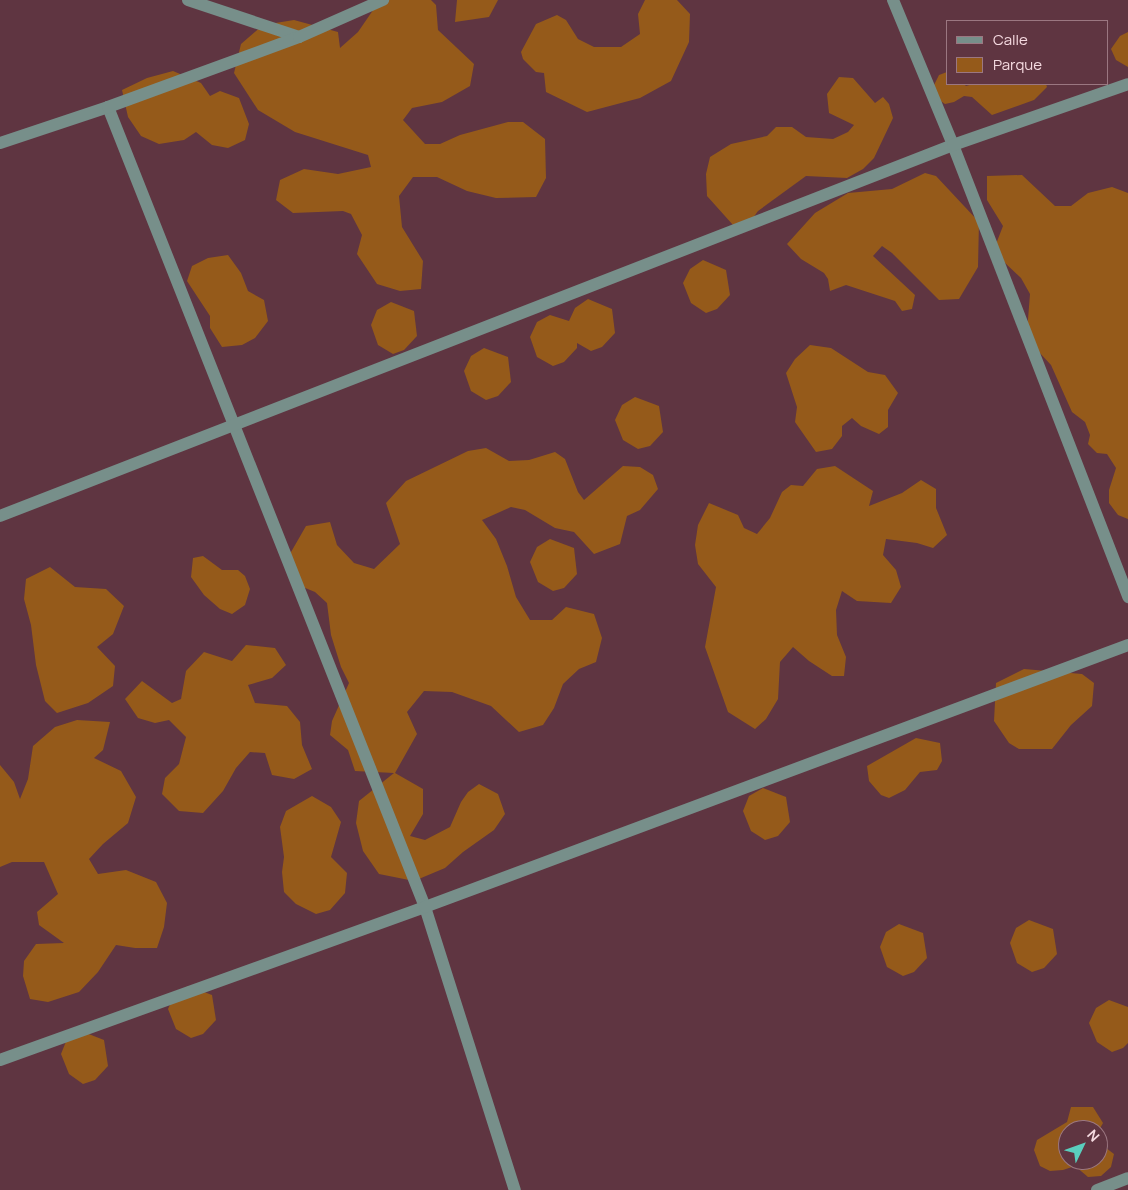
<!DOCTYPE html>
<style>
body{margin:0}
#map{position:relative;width:1128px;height:1190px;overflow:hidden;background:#5f3541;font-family:Manrope,sans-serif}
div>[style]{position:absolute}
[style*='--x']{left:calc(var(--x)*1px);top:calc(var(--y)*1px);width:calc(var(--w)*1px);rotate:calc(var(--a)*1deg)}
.green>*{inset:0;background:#955a1a}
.minor>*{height:12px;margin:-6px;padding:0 6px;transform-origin:6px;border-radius:6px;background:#778f8a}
span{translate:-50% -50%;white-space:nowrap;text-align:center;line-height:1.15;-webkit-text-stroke:4px #5f3541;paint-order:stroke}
.legend{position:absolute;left:946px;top:20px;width:162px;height:65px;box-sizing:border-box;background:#5f3541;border:1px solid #9b7781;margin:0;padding:6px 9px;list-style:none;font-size:15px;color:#f5dae0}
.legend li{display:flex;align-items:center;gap:10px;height:25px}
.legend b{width:25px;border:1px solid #9b7781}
.north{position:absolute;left:1058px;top:1120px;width:50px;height:50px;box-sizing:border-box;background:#5f3541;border:1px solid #9b7781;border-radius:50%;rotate:48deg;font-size:14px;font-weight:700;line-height:20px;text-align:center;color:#f5dae0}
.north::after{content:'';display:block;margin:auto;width:18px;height:22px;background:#5acebd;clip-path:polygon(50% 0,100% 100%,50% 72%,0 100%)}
</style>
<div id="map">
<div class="green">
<div style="clip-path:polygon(380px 0,431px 0,436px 5px,438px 30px,474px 64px,470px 86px,442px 102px,412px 108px,403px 120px,425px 144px,440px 144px,460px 135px,508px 122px,523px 122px,545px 139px,546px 178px,536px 197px,496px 198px,467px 191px,437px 177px,413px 177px,399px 196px,402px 227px,423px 261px,421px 289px,400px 291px,377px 284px,357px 254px,362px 235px,351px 214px,343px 211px,293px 213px,276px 200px,280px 180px,304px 169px,338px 174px,371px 167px,368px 155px,295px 132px,258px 110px,234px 73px,241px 44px,263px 25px,294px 20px,338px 32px,340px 48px,358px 32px)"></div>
<div style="clip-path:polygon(457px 0,498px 0,489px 17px,455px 22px)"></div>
<div style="clip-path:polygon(645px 0,677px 0,690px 14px,689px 42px,671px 81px,640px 98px,587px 112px,546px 92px,544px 73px,536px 72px,523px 59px,521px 52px,536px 24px,557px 15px,566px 20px,578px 39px,594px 47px,621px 47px,640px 34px,638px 14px)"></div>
<div style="clip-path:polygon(1128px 32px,1128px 67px,1116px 60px,1111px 49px,1120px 36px)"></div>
<div style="clip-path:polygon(173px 71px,201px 83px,210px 96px,220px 91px,239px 98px,249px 124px,245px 140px,228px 148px,212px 145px,196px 132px,184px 140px,159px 144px,141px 136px,128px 117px,122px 90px,147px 78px)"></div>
<div style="clip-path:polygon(947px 72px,947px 84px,964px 84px,966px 86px,973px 84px,1046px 84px,1047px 87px,1034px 100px,992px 115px,972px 97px,964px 96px,954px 102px,945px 104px,939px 100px,932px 89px,939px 75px)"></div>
<div style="clip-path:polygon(839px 77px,853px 78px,875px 103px,883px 97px,889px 104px,893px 118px,874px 158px,863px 169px,847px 178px,806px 176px,758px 211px,750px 222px,733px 225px,707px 196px,706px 174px,710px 157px,731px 144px,767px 136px,776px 127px,792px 127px,806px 137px,833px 139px,848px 132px,854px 125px,829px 113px,827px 94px)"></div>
<div style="clip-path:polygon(925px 173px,936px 176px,979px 222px,978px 267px,959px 299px,939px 300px,892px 253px,882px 246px,873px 256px,915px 295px,912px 309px,902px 311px,895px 301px,846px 285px,830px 291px,828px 279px,824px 273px,801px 259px,787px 244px,815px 213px,848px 193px,892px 189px)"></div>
<div style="clip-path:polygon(1022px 175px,1055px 206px,1071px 206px,1088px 193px,1112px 187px,1128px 193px,1128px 519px,1118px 515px,1109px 503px,1109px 490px,1116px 468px,1107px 454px,1097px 453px,1088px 444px,1090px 435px,1085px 422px,1072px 412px,1051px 365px,1038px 351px,1027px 332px,1030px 294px,1021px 278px,1003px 261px,996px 244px,1003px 226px,987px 200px,987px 176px)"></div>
<div style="clip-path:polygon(228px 255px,241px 273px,248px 291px,264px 300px,268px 321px,255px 338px,242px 345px,222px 347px,210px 328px,210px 316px,187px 281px,192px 266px,208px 258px)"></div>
<div style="clip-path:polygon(703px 260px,726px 270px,730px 295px,717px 309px,706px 313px,691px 303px,683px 283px,690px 269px)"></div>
<div style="clip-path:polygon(588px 299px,612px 309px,615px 333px,602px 347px,591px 351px,577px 343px,577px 348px,564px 362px,553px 366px,537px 357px,530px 337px,537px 322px,550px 315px,569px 321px,575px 308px)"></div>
<div style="clip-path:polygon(391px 302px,414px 311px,417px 336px,404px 350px,393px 354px,378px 345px,371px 325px,377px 310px)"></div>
<div style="clip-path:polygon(810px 345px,831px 348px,868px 372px,885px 375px,898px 393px,888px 410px,888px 427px,879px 434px,861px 426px,852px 418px,842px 426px,842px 436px,832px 449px,816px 452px,795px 422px,797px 407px,786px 373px,795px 359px)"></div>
<div style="clip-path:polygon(484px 348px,508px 357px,511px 382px,498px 396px,486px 400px,471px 391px,464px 371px,471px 356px)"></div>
<div style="clip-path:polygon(635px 397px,659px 406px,663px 432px,650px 446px,638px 449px,623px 440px,615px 420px,622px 405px)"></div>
<div style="clip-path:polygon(486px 448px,509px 461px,529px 460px,555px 452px,565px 459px,578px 492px,584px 500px,623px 466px,640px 467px,653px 475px,658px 489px,640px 510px,627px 516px,620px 544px,594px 554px,574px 532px,555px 528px,525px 510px,511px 507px,482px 520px,496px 539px,507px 566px,516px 597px,530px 620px,552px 620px,566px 607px,594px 614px,602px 638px,596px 662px,579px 669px,563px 684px,554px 708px,543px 725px,519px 732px,491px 706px,452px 692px,424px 691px,407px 712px,417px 734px,395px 773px,423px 789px,423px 814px,410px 836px,425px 840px,450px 827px,461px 802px,468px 792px,479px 784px,498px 794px,505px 814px,494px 830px,463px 852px,445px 868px,414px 881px,379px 874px,363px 851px,356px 823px,359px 801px,394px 773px,355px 771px,348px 750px,330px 735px,332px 721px,349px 683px,341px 667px,331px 635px,327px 603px,315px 592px,298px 585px,287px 559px,306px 526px,330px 522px,337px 545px,354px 563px,374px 569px,400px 544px,386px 503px,406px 481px,468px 451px)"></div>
<div style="clip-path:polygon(835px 466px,873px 491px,869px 506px,902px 493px,921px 480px,936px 489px,936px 508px,947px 535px,933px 548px,917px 543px,886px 539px,883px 555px,896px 570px,901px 587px,891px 603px,857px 601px,842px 591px,836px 610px,837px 635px,846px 657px,844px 676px,832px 676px,809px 661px,793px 647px,780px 662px,778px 699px,766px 719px,755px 729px,728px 712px,705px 647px,716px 587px,698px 564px,695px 545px,698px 525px,709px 503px,738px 515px,744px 528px,757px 534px,770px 518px,782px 492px,791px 485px,803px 486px,817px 469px)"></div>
<div style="clip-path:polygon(550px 539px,574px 548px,577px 574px,564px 588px,553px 591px,538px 582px,530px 562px,537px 547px)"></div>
<div style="clip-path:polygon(203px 556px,222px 570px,238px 570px,245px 576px,250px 589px,245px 605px,232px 614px,220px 609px,204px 595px,191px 577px,193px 558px)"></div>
<div style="clip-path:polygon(50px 567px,75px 587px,106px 589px,124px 606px,113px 634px,97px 647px,115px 666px,113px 686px,88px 703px,57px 713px,45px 701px,36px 665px,31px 625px,24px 599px,26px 579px)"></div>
<div style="clip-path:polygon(246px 645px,275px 648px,286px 665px,272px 678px,248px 685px,255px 703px,287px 706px,300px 722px,302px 745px,312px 769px,294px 779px,272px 775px,265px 753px,250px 752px,236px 768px,223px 791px,203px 813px,179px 811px,162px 794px,165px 778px,179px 764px,186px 737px,169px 720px,155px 723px,138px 718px,125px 699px,142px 681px,172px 703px,181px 699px,186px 671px,204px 652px,232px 661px)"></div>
<div style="clip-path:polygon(1024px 669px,1082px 674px,1094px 683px,1092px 706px,1071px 725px,1052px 749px,1019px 749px,1009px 743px,994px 721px,996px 683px)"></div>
<div style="clip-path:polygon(77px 720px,110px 722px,103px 750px,94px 758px,121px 771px,136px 797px,128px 823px,103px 844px,89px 859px,98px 874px,126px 870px,156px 882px,167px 903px,164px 927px,157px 948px,135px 948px,116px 945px,98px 972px,79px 992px,48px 1002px,30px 999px,23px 976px,24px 961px,36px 944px,64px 943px,39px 925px,37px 912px,58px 894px,44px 862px,12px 862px,0 867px,0 765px,14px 782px,20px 799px,28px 779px,33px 746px,55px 727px)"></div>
<div style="clip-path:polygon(916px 738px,940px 743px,942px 761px,937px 770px,920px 772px,905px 790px,889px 798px,881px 795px,869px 781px,867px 766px)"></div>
<div style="clip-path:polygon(763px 788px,786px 797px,790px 822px,778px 836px,765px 840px,751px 831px,743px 811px,749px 796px)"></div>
<div style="clip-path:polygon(312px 796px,331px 807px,341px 822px,331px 857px,347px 873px,345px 893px,330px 910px,316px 914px,296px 904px,284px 892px,282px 872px,284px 857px,280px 827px,286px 811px)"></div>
<div style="clip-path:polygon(1029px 920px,1053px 929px,1057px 954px,1044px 968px,1032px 972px,1017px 963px,1010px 943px,1016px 928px)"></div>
<div style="clip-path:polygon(899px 924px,923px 933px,927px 958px,914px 972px,903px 976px,887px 967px,880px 947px,886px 932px)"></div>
<div style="clip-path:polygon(188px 986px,212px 995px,216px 1020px,203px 1034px,191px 1038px,176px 1029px,168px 1009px,175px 994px)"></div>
<div style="clip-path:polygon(1109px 1000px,1128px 1007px,1128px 1043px,1123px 1048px,1112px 1052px,1097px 1042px,1089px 1023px,1096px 1008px)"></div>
<div style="clip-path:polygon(81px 1031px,104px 1040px,108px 1066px,95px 1080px,83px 1084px,69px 1074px,61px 1054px,67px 1039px)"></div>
<div style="clip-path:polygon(1071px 1107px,1093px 1107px,1103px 1123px,1098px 1132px,1098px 1130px,1068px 1130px,1068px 1160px,1098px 1160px,1098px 1142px,1114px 1154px,1111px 1167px,1101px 1176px,1088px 1177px,1075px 1166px,1063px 1170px,1050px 1171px,1040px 1166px,1034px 1150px,1037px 1140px,1067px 1122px)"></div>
</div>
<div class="minor">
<div style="--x:188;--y:0;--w:117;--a:18.4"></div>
<div style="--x:893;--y:0;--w:157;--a:67.5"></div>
<div style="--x:953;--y:145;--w:485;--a:68.8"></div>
<div style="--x:108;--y:107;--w:861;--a:68.38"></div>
<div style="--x:425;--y:907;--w:297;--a:72.4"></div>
<div style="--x:0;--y:143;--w:114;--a:-18.4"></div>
<div style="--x:108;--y:107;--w:203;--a:-20.1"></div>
<div style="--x:299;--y:37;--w:92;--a:-23.8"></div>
<div style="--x:0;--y:516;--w:1023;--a:-21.27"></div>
<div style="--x:953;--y:145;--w:185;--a:-19.2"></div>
<div style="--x:0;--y:1060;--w:452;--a:-19.8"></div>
<div style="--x:425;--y:907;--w:750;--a:-20.44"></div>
<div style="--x:1097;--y:1190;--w:33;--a:-21"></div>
</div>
<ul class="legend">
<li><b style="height:6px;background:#778f8a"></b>Calle</li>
<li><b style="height:14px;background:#955a1a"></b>Parque</li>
</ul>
<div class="north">N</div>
</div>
